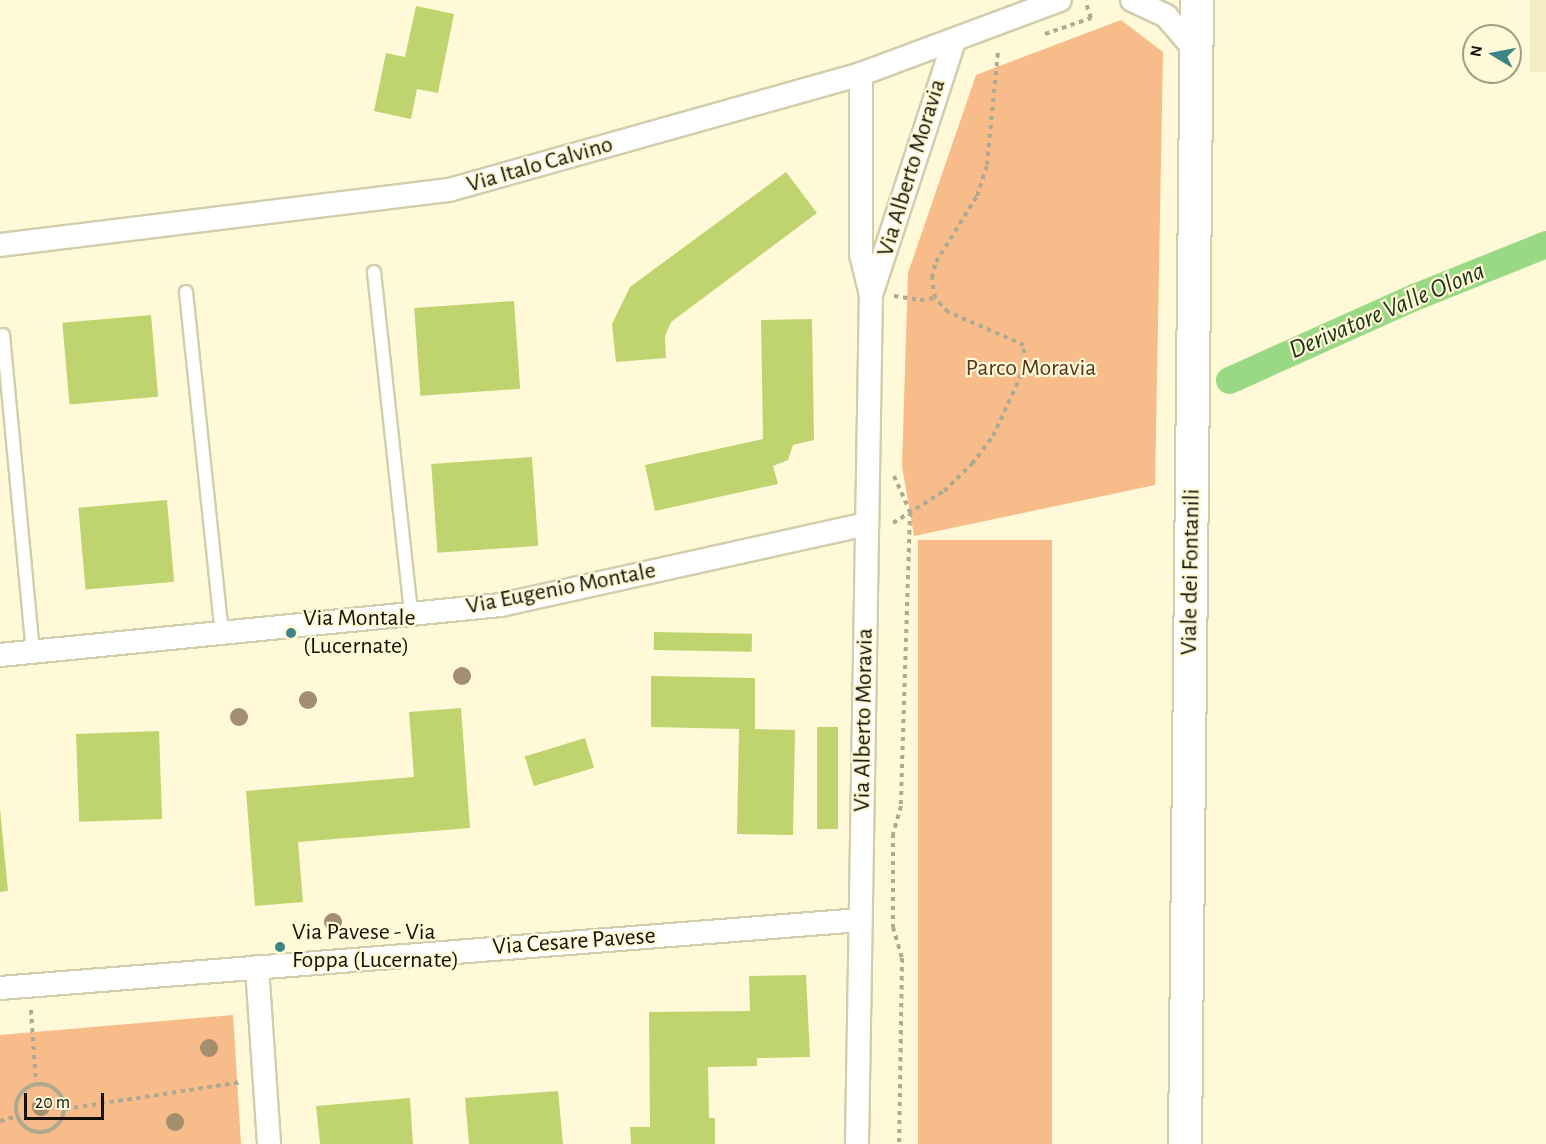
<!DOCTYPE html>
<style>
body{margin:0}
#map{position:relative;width:1546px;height:1144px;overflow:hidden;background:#fff9d7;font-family:"Alegreya Sans",sans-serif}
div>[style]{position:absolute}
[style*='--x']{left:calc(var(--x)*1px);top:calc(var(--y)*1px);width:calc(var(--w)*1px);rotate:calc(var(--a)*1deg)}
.built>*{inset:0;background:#f4edc4;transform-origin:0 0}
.green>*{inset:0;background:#f8bb8a;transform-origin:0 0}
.canal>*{height:27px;margin:-13.5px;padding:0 13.5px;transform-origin:13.5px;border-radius:13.5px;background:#99d885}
.building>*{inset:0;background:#bfd46e;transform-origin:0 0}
.path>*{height:4px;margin-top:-2px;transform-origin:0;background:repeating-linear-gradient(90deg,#aeaa90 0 4.5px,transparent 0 9px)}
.path>.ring{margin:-2px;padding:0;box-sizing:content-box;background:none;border:4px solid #aeaa90;border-radius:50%}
.roads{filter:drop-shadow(2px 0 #d2cdac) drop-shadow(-2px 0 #d2cdac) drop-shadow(0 2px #d2cdac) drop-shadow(0 -2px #d2cdac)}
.service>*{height:12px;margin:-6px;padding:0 6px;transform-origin:6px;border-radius:6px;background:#fff}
.minor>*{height:22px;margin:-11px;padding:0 11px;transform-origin:11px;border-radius:11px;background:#fff}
.secondary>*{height:32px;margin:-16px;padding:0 16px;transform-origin:16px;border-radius:16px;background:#fff}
.trees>*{width:18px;height:18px;margin:-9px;border-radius:50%;background:#a38e6e}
.dots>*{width:16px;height:16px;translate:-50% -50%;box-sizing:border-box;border:3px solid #fff9d7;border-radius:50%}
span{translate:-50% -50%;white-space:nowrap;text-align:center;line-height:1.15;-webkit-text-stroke:4.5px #fff9d7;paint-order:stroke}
.street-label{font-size:24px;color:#141207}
.park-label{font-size:24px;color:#573619}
.poi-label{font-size:24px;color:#141207}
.left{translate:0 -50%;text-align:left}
.water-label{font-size:26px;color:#193211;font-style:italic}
.north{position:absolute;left:1462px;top:24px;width:60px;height:60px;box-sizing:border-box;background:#fff9d7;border:2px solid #a19d84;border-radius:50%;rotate:280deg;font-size:16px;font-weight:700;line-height:24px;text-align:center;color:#141207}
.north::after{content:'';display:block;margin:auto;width:21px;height:27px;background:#3c8586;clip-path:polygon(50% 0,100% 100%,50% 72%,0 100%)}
.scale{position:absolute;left:24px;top:1093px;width:80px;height:27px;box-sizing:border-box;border:3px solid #141207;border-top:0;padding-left:8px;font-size:18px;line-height:21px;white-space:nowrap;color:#141207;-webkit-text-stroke:4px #fff9d7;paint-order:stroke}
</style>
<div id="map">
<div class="built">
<div style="left:1530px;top:0;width:16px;height:72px"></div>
</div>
<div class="green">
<div style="clip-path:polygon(1121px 20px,1163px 52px,1155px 485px,914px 536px,902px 466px,908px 273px,976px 75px)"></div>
<div style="left:1052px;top:540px;width:604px;height:134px;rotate:90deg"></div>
<div style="clip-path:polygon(233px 1015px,241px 1144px,0 1144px,0 1035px)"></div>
</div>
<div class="canal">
<div style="--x:1229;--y:380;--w:203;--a:-24.2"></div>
<div style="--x:1414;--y:297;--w:142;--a:-21.9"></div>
</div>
<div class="building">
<div style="clip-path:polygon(416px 6px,454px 14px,438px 93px,417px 89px,411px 119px,374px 111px,386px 53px,405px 57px)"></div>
<div style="clip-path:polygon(786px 172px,817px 213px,671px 322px,665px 336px,666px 358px,616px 362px,612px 324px,630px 287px)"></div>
<div style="left:514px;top:301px;width:88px;height:100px;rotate:86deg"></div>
<div style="left:151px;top:315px;width:82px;height:89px;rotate:85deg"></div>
<div style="clip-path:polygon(812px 319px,814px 440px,793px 445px,788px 460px,773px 466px,778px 484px,655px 511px,645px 465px,763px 439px,761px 320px)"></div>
<div style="left:532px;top:457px;width:89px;height:101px;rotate:86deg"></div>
<div style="left:167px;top:500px;width:82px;height:89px;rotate:85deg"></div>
<div style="left:654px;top:632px;width:98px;height:18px;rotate:1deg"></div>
<div style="clip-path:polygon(651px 676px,755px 678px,755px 729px,795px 730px,793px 835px,737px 834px,739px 729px,651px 727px)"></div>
<div style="clip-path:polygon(461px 708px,470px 828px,298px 842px,303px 902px,255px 906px,246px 791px,414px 777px,409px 712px)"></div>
<div style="left:817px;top:727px;width:21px;height:102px"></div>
<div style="left:159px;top:731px;width:88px;height:83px;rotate:88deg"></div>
<div style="left:585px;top:738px;width:31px;height:63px;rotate:73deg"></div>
<div style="clip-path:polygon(0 809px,8px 891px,0 892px)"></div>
<div style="clip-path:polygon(806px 975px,810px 1057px,757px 1058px,757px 1066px,708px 1067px,709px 1118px,715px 1118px,715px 1144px,631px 1144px,630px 1127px,650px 1127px,649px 1012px,750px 1011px,749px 976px)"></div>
<div style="clip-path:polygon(558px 1091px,563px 1144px,469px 1144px,465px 1098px)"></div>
<div style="clip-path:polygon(410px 1098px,413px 1144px,320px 1144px,316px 1106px)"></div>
</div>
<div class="path">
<div style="--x:1045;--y:34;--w:49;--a:-19.2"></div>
<div style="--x:1091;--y:18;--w:18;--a:-109"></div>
<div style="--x:894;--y:296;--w:26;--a:9"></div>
<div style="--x:920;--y:300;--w:15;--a:-8"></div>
<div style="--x:894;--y:476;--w:39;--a:66"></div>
<div style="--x:910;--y:512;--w:294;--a:91.8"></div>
<div style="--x:901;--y:806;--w:29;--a:106"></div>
<div style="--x:893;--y:834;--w:93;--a:90"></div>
<div style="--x:893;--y:927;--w:32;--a:74"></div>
<div style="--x:902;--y:958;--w:186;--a:90.9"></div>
<div style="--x:893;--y:523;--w:60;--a:-32.1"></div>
<div style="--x:944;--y:491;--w:39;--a:-44"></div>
<div style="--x:972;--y:464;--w:35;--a:-53"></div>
<div style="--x:993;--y:436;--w:72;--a:-65.2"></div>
<div style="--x:1023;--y:371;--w:26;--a:-88"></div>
<div style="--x:1024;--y:345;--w:83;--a:-156.5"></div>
<div style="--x:948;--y:312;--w:19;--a:-133"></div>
<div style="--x:935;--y:298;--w:20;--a:-99"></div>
<div style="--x:932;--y:278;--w:16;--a:-76"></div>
<div style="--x:936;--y:262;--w:78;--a:-58.2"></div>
<div style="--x:977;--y:196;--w:33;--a:-72"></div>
<div style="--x:987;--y:165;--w:115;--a:-84.5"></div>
<div style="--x:31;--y:1010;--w:74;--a:86.1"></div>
<div class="ring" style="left:16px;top:1084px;width:44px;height:44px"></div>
<div style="--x:65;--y:1109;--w:179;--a:-8.7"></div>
<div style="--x:0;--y:1121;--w:18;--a:-16"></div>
</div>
<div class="roads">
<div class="service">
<div style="--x:374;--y:272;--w:344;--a:83.8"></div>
<div style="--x:186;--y:292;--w:343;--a:84"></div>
<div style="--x:3;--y:335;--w:318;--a:84.6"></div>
</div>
<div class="minor">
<div style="--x:1132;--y:0;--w:38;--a:25"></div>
<div style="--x:1166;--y:16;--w:48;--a:49.3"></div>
<div style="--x:0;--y:245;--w:452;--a:-7"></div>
<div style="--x:449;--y:190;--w:428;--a:-15.7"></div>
<div style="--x:861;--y:74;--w:212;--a:-20.4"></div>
<div style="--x:871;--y:295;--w:267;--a:-71.9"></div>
<div style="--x:0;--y:655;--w:503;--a:-5.7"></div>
<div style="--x:501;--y:605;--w:375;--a:-12.5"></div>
<div style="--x:257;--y:967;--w:177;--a:86.1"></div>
<div style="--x:0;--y:988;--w:863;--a:-4.52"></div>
<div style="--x:857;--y:1144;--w:849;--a:-89.06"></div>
<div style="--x:871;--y:295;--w:42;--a:-103.7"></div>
<div style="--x:861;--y:254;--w:180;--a:-90"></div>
</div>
<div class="secondary">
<div style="--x:1185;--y:1144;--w:1144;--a:-89.4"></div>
</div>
</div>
<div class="trees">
<div style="left:462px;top:676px"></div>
<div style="left:308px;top:700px"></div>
<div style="left:239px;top:717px"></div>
<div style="left:333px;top:922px"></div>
<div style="left:209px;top:1048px"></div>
<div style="left:41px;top:1107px"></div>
<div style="left:175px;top:1122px"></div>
</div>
<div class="dots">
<div style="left:291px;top:633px;background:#3c8586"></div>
<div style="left:280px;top:947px;background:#3c8586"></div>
</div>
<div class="street-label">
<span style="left:540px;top:165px;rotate:-16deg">Via Italo Calvino</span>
<span style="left:912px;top:168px;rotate:-73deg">Via Alberto Moravia</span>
<span style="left:1191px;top:572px;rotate:-89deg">Viale dei Fontanili</span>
<span style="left:561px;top:589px;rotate:-11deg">Via Eugenio Montale</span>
<span style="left:864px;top:720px;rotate:-89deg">Via Alberto Moravia</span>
<span style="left:574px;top:942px;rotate:-4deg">Via Cesare Pavese</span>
</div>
<div class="park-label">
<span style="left:1031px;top:369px">Parco Moravia</span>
</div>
<div class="poi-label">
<span class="left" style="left:303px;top:633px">Via Montale<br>(Lucernate)</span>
<span class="left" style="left:292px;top:947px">Via Pavese - Via<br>Foppa (Lucernate)</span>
</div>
<div class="water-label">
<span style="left:1387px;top:311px;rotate:-23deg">Derivatore Valle Olona</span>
</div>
<div class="north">N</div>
<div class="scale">20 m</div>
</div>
